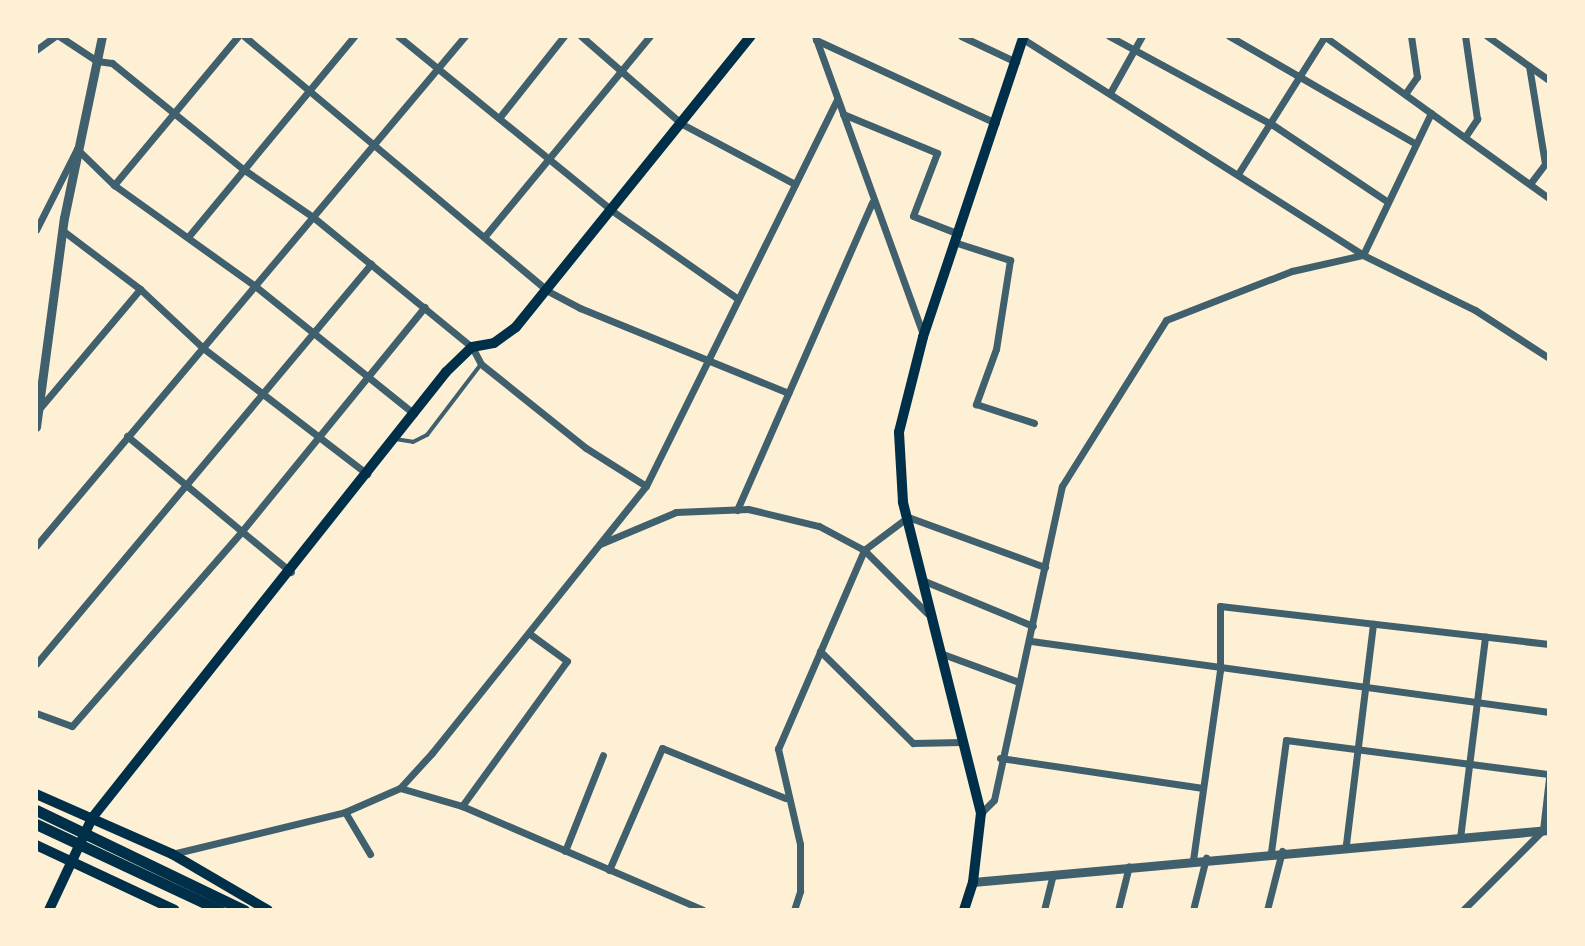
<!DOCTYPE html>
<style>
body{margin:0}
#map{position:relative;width:1585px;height:946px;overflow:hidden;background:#fdf0d5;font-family:"IBM Plex Serif",serif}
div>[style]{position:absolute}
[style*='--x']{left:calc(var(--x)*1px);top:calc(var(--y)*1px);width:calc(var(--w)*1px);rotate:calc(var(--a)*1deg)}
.service>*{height:4px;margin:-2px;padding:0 2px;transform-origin:2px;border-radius:2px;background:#3f606c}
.minor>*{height:7px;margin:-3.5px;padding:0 3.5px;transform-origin:3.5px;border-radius:3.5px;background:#3f606c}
.tertiary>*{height:9px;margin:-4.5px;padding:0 4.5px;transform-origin:4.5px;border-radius:4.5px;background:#3f606c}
.secondary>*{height:10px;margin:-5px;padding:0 5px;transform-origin:5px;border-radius:5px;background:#003049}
.primary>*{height:11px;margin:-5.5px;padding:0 5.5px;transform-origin:5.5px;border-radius:5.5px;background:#003049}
span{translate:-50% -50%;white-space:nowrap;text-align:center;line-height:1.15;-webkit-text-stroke:8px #fdf0d5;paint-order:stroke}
.frame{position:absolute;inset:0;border:38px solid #fdf0d5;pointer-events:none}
</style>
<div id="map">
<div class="service">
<div style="--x:395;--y:439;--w:18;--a:9"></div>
<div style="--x:413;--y:442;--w:16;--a:-27"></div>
<div style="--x:427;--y:435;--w:89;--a:-52.7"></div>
</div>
<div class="minor">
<div style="--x:59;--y:36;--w:45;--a:33.3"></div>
<div style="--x:97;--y:61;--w:15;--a:8"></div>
<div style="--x:112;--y:63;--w:169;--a:39"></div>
<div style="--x:243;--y:169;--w:85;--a:34.4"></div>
<div style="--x:313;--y:217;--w:205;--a:39.3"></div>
<div style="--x:472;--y:347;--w:19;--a:62"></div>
<div style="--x:481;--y:364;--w:134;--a:38.7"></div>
<div style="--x:586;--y:448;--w:71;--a:32.3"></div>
<div style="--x:244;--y:36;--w:394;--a:40"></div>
<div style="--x:398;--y:36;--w:275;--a:39.2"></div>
<div style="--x:611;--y:210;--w:155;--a:35"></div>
<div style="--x:581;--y:36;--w:134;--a:41.1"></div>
<div style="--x:682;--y:124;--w:128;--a:28"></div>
<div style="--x:815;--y:36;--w:318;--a:70.1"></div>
<div style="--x:961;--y:36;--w:61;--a:25.3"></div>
<div style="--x:1109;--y:36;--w:187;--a:28.5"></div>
<div style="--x:1273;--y:125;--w:135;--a:33.8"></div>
<div style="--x:1229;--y:36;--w:214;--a:30"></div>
<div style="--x:1324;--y:36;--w:277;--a:35.8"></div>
<div style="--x:1487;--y:36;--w:76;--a:35.4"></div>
<div style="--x:1023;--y:39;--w:403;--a:32.4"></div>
<div style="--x:816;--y:40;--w:198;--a:24.8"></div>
<div style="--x:36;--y:50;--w:24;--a:-36"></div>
<div style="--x:1529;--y:66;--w:99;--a:80.7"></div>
<div style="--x:1545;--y:164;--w:25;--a:127"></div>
<div style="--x:1110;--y:93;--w:65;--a:-60.7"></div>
<div style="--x:1405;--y:94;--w:21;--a:-55"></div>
<div style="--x:1417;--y:77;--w:41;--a:-98.3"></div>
<div style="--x:1431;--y:113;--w:157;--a:115.6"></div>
<div style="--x:1363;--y:255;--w:125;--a:26.2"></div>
<div style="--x:1475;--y:310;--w:88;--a:33"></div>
<div style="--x:843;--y:114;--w:102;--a:22.5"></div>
<div style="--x:937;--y:153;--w:67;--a:110.9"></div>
<div style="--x:913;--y:216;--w:49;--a:21.4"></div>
<div style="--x:499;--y:118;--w:105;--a:-51.6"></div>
<div style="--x:1465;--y:137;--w:22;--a:-56"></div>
<div style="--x:1477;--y:119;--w:84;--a:-98.2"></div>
<div style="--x:1238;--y:174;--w:163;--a:-57.8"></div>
<div style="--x:114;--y:185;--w:194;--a:-50.2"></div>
<div style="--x:36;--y:230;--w:91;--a:-63.2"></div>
<div style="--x:77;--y:149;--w:52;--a:44.2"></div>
<div style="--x:114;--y:185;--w:173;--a:35.6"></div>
<div style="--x:255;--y:286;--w:204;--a:38.8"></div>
<div style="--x:62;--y:230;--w:98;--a:37.1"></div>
<div style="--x:140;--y:289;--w:86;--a:43.1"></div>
<div style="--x:203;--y:348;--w:207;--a:37.5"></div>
<div style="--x:485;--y:236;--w:259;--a:-50.5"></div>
<div style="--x:188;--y:237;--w:261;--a:-50.4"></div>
<div style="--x:957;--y:243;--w:56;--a:17.8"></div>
<div style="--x:1010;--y:260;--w:90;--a:98.9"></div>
<div style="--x:996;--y:349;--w:59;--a:110"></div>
<div style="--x:976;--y:404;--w:61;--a:18.1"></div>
<div style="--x:544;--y:289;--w:41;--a:27.8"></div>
<div style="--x:580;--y:308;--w:225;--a:22.2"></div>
<div style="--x:39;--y:409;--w:157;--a:-49.9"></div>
<div style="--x:127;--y:436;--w:213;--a:39.7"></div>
<div style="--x:737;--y:510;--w:336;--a:-66.3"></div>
<div style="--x:600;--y:544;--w:82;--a:-22.8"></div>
<div style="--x:676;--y:512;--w:72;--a:-2.4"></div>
<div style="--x:748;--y:509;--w:73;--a:13.5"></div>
<div style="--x:819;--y:526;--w:51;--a:28.1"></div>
<div style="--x:864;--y:550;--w:89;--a:45"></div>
<div style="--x:36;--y:546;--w:666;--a:-49.93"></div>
<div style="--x:922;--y:580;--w:120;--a:22.5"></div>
<div style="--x:1031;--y:641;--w:523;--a:7.8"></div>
<div style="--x:820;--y:651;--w:131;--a:44.7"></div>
<div style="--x:913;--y:743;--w:49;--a:-1.2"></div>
<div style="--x:940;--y:653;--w:84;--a:20.2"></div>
<div style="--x:36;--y:664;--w:522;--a:-50.05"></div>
<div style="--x:36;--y:713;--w:38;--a:20"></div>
<div style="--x:72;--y:726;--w:259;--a:-48.9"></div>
<div style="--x:242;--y:531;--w:289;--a:-50.8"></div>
<div style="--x:1000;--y:758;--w:205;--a:8.4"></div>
<div style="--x:400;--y:788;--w:65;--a:16.2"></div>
<div style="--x:462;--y:806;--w:262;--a:23.3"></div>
<div style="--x:462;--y:806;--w:179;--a:-54.1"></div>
<div style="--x:567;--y:661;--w:46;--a:-143.9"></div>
<div style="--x:345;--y:812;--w:49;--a:59.2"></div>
<div style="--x:981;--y:813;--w:18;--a:-45"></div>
<div style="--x:994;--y:800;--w:321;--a:-77.8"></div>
<div style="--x:1062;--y:486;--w:196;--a:-57.9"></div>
<div style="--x:1166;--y:320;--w:135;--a:-21.3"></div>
<div style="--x:1292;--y:271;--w:73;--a:-12.7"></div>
<div style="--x:1460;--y:838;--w:203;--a:-82.9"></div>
<div style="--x:1346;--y:844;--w:222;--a:-83"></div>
<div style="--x:565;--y:851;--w:103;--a:-68.4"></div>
<div style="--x:1271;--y:852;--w:113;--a:-82.4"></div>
<div style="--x:1286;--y:740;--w:265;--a:7.4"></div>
<div style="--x:172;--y:854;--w:178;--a:-13.6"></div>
<div style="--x:345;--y:812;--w:60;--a:-23.6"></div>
<div style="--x:400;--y:788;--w:47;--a:-47.6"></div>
<div style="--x:432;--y:753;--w:342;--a:-51.3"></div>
<div style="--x:646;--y:486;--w:431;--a:-63.7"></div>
<div style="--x:1193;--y:860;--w:192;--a:-81.9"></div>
<div style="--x:1220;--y:670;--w:64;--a:-90"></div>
<div style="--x:1220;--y:606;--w:331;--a:6.6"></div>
<div style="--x:609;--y:870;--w:133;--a:-66.5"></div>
<div style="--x:662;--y:748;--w:133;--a:22.1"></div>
<div style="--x:794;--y:910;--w:20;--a:-72"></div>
<div style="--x:800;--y:891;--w:47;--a:-90"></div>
<div style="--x:800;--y:844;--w:98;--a:-103"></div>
<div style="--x:778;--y:749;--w:217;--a:-66.6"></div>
<div style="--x:864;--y:550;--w:55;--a:-36.9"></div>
<div style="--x:908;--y:517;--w:146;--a:20.1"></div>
<div style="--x:1044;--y:910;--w:37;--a:-76"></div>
<div style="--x:1118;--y:910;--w:45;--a:-76"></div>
<div style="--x:1193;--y:910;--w:54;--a:-76"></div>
<div style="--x:1267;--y:910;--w:61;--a:-75.7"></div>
<div style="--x:1463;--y:910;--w:113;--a:-45"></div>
<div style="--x:1543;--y:830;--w:52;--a:-83.4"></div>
</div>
<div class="tertiary">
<div style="--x:36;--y:427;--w:211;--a:-82.4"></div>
<div style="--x:64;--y:218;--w:186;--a:-78.2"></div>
<div style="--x:973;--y:882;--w:578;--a:-5.16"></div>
</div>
<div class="secondary">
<div style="--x:36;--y:794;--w:149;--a:23.8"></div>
<div style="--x:172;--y:854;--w:111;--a:30.3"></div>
<div style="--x:36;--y:845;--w:153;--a:25.1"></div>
<div style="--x:49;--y:910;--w:102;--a:-64.9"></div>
<div style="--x:92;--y:818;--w:569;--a:-51.56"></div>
<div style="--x:446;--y:372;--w:36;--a:-44"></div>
<div style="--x:472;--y:347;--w:22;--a:-10"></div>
<div style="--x:494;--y:343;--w:27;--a:-36"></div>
<div style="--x:516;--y:327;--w:374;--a:-51.1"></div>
<div style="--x:964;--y:910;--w:29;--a:-72"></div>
<div style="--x:973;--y:882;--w:69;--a:-83.4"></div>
<div style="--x:981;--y:813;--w:321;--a:-104.1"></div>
<div style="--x:903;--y:502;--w:70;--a:-93.3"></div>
<div style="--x:899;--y:432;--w:98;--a:-75.8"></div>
<div style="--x:923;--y:337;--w:317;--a:-71.5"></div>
</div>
<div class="primary">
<div style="--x:36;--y:810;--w:231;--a:25.7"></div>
<div style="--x:36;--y:824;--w:203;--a:25.1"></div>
</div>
<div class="frame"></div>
</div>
